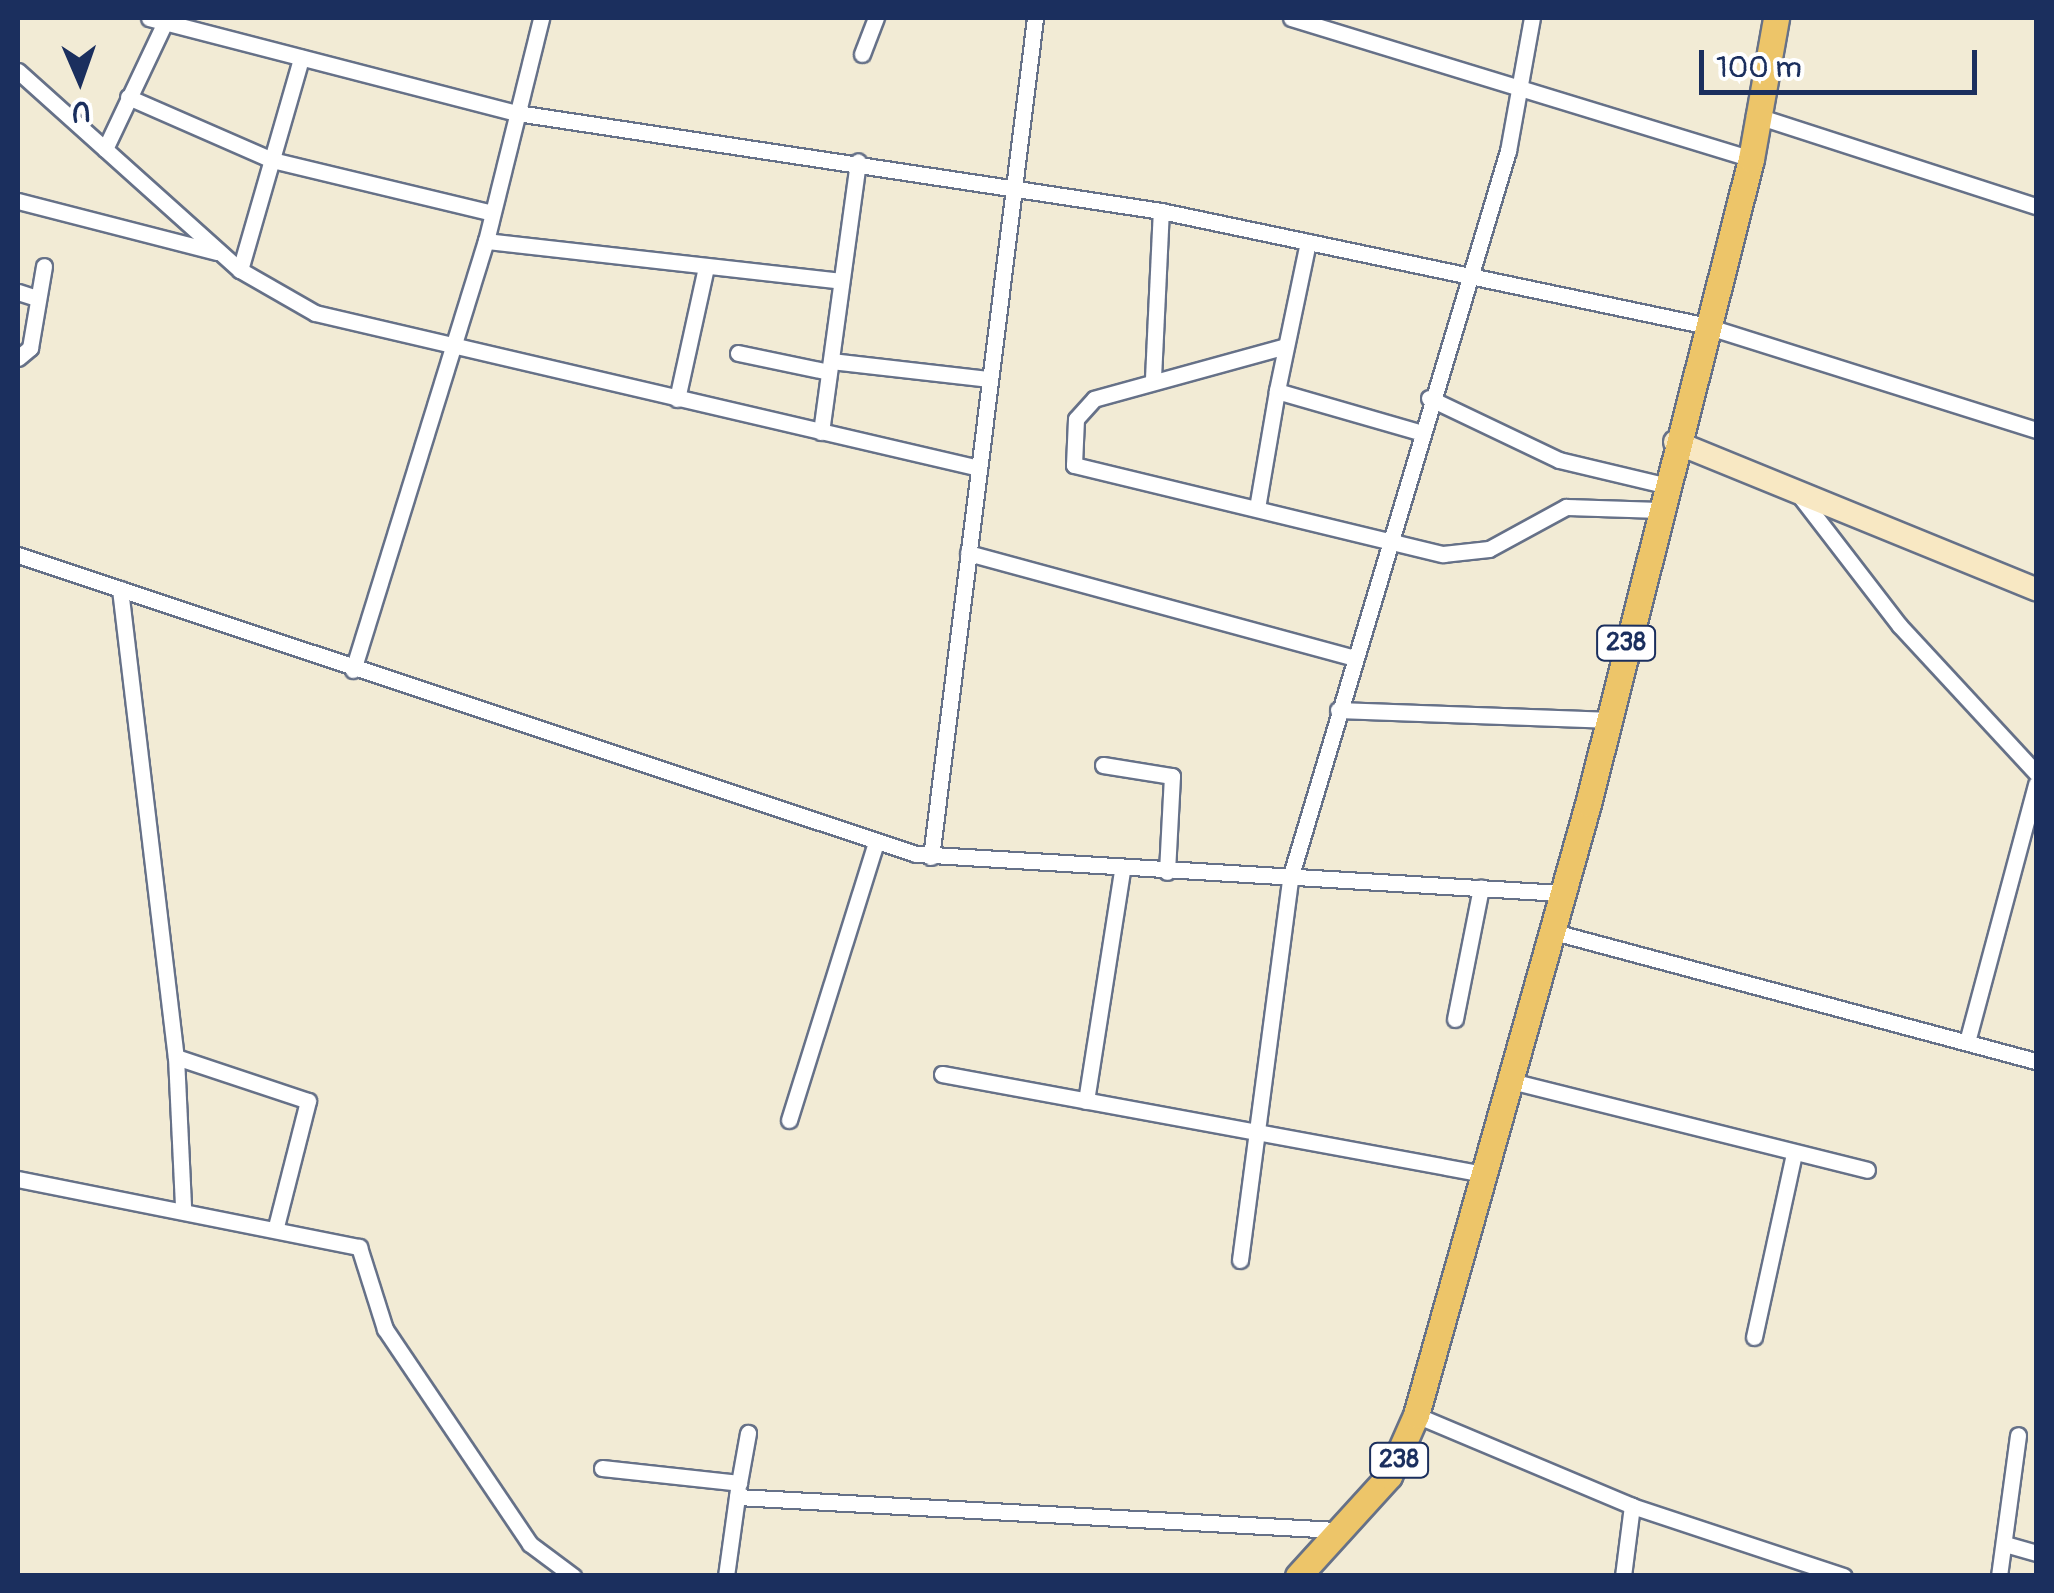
<!DOCTYPE html>
<style>
body{margin:0}
#map{position:relative;width:2054px;height:1593px;overflow:hidden;background:#f2ebd5;font-family:Pangolin,sans-serif}
div>[style]{position:absolute}
[style*='--x']{left:calc(var(--x)*1px);top:calc(var(--y)*1px);width:calc(var(--w)*1px);rotate:calc(var(--a)*1deg)}
.roads{filter:drop-shadow(2px 0 #667188) drop-shadow(-2px 0 #667188) drop-shadow(0 2px #667188) drop-shadow(0 -2px #667188)}
.street>*{height:15px;margin:-7.5px;padding:0 7.5px;transform-origin:7.5px;border-radius:7.5px;background:#fff}
.secondary>*{height:22px;margin:-11px;padding:0 11px;transform-origin:11px;border-radius:11px;background:#f8e8c3}
.primary>*{height:25px;margin:-12.5px;padding:0 12.5px;transform-origin:12.5px;border-radius:12.5px;background:#edc569}
span{translate:-50% -50%;white-space:nowrap;text-align:center;line-height:1.15;-webkit-text-stroke:8px #fff;paint-order:stroke}
.shield-label span{padding:2px 8px;background:#fff;border:2px solid;border-radius:8px;-webkit-text-stroke-width:0}
.shield-label{font-size:25px;color:#1b2f5e;font-weight:700}
.frame{position:absolute;inset:0;border:20px solid #1b2f5e;pointer-events:none}
.north{position:absolute;left:30px;top:30px;width:100px;height:100px;-webkit-text-stroke:8px #fff;paint-order:stroke;rotate:178deg;font-size:28px;font-weight:700;line-height:40px;text-align:center;color:#1b2f5e}
.north::after{content:'';display:block;margin:auto;width:35px;height:45px;background:#1b2f5e;clip-path:polygon(50% 0,100% 100%,50% 72%,0 100%)}
.scale{position:absolute;left:1699px;top:50px;width:278px;height:45px;box-sizing:border-box;border:5px solid #1b2f5e;border-top:0;padding-left:12px;font-size:30px;line-height:35px;white-space:nowrap;color:#1b2f5e;-webkit-text-stroke:8px #fff;paint-order:stroke}
</style>
<div id="map">
<div class="roads">
<div class="street">
<div style="--x:149;--y:18;--w:380;--a:14.5"></div>
<div style="--x:517;--y:113;--w:651;--a:8.65"></div>
<div style="--x:1161;--y:211;--w:554;--a:11.88"></div>
<div style="--x:1703;--y:325;--w:349;--a:17.5"></div>
<div style="--x:1291;--y:18;--w:481;--a:17"></div>
<div style="--x:862;--y:54;--w:39;--a:-69"></div>
<div style="--x:18;--y:71;--w:298;--a:41.9"></div>
<div style="--x:240;--y:270;--w:86;--a:29.8"></div>
<div style="--x:315;--y:313;--w:682;--a:13.14"></div>
<div style="--x:128;--y:97;--w:157;--a:23.6"></div>
<div style="--x:272;--y:160;--w:226;--a:13.5"></div>
<div style="--x:1754;--y:115;--w:296;--a:17.9"></div>
<div style="--x:105;--y:149;--w:140;--a:-64.7"></div>
<div style="--x:18;--y:201;--w:205;--a:14.4"></div>
<div style="--x:486;--y:241;--w:357;--a:6.4"></div>
<div style="--x:1308;--y:242;--w:152;--a:101.8"></div>
<div style="--x:1277;--y:391;--w:148;--a:16.1"></div>
<div style="--x:240;--y:270;--w:221;--a:-73.9"></div>
<div style="--x:18;--y:292;--w:20;--a:18"></div>
<div style="--x:1286;--y:346;--w:199;--a:164.6"></div>
<div style="--x:1094;--y:399;--w:27;--a:132"></div>
<div style="--x:1076;--y:419;--w:46;--a:92.5"></div>
<div style="--x:1074;--y:465;--w:380;--a:13.6"></div>
<div style="--x:1443;--y:554;--w:46;--a:-6.2"></div>
<div style="--x:1489;--y:549;--w:88;--a:-28.6"></div>
<div style="--x:1566;--y:507;--w:94;--a:1.8"></div>
<div style="--x:738;--y:353;--w:93;--a:11.8"></div>
<div style="--x:18;--y:358;--w:16;--a:-40"></div>
<div style="--x:30;--y:348;--w:83;--a:-80.3"></div>
<div style="--x:831;--y:361;--w:160;--a:6.5"></div>
<div style="--x:1153;--y:378;--w:167;--a:-87.3"></div>
<div style="--x:1429;--y:398;--w:144;--a:25.5"></div>
<div style="--x:1559;--y:460;--w:108;--a:13.4"></div>
<div style="--x:677;--y:399;--w:135;--a:-77.6"></div>
<div style="--x:821;--y:432;--w:273;--a:-82.2"></div>
<div style="--x:1799;--y:495;--w:165;--a:52.4"></div>
<div style="--x:1900;--y:626;--w:200;--a:47.2"></div>
<div style="--x:1257;--y:508;--w:119;--a:-80.3"></div>
<div style="--x:968;--y:553;--w:400;--a:15.2"></div>
<div style="--x:18;--y:555;--w:946;--a:18.42"></div>
<div style="--x:916;--y:854;--w:646;--a:3.46"></div>
<div style="--x:120;--y:589;--w:471;--a:83.2"></div>
<div style="--x:176;--y:1057;--w:151;--a:87.3"></div>
<div style="--x:353;--y:670;--w:449;--a:-72.8"></div>
<div style="--x:486;--y:241;--w:230;--a:-76.1"></div>
<div style="--x:1338;--y:710;--w:267;--a:2.1"></div>
<div style="--x:1103;--y:765;--w:70;--a:9.1"></div>
<div style="--x:1172;--y:776;--w:96;--a:93"></div>
<div style="--x:931;--y:857;--w:845;--a:-82.93"></div>
<div style="--x:1554;--y:932;--w:499;--a:15"></div>
<div style="--x:1455;--y:1019;--w:134;--a:-78.8"></div>
<div style="--x:1967;--y:1042;--w:267;--a:-75"></div>
<div style="--x:176;--y:1057;--w:139;--a:18.4"></div>
<div style="--x:308;--y:1101;--w:130;--a:104.3"></div>
<div style="--x:942;--y:1074;--w:546;--a:10.45"></div>
<div style="--x:1507;--y:1080;--w:371;--a:14"></div>
<div style="--x:1086;--y:1101;--w:234;--a:-81.1"></div>
<div style="--x:789;--y:1120;--w:290;--a:-72.6"></div>
<div style="--x:18;--y:1179;--w:348;--a:11.3"></div>
<div style="--x:359;--y:1247;--w:86;--a:72.4"></div>
<div style="--x:385;--y:1329;--w:259;--a:56"></div>
<div style="--x:530;--y:1544;--w:54;--a:36.7"></div>
<div style="--x:1240;--y:1260;--w:388;--a:-82.5"></div>
<div style="--x:1291;--y:875;--w:756;--a:-73.32"></div>
<div style="--x:1508;--y:151;--w:135;--a:-79.8"></div>
<div style="--x:1754;--y:1337;--w:188;--a:-77.7"></div>
<div style="--x:1416;--y:1415;--w:234;--a:22.8"></div>
<div style="--x:1632;--y:1506;--w:223;--a:18.3"></div>
<div style="--x:602;--y:1468;--w:138;--a:6.2"></div>
<div style="--x:739;--y:1483;--w:51;--a:-79.8"></div>
<div style="--x:737;--y:1497;--w:601;--a:3.15"></div>
<div style="--x:2005;--y:1544;--w:32;--a:16"></div>
<div style="--x:726;--y:1576;--w:87;--a:-82.1"></div>
<div style="--x:1623;--y:1576;--w:71;--a:-82.7"></div>
<div style="--x:1999;--y:1576;--w:142;--a:-82.3"></div>
</div>
<div class="secondary">
<div style="--x:1675;--y:442;--w:390;--a:22.2"></div>
</div>
<div class="primary">
<div style="--x:1298;--y:1576;--w:135;--a:-47.7"></div>
<div style="--x:1389;--y:1476;--w:67;--a:-66.1"></div>
<div style="--x:1416;--y:1415;--w:635;--a:-74.28"></div>
<div style="--x:1588;--y:804;--w:665;--a:-75.82"></div>
<div style="--x:1751;--y:159;--w:143;--a:-79.9"></div>
</div>
</div>
<div class="shield-label">
<span style="left:1626px;top:643px">238</span>
<span style="left:1399px;top:1460px">238</span>
</div>
<div class="frame"></div>
<div class="north">U</div>
<div class="scale">100 m</div>
</div>
